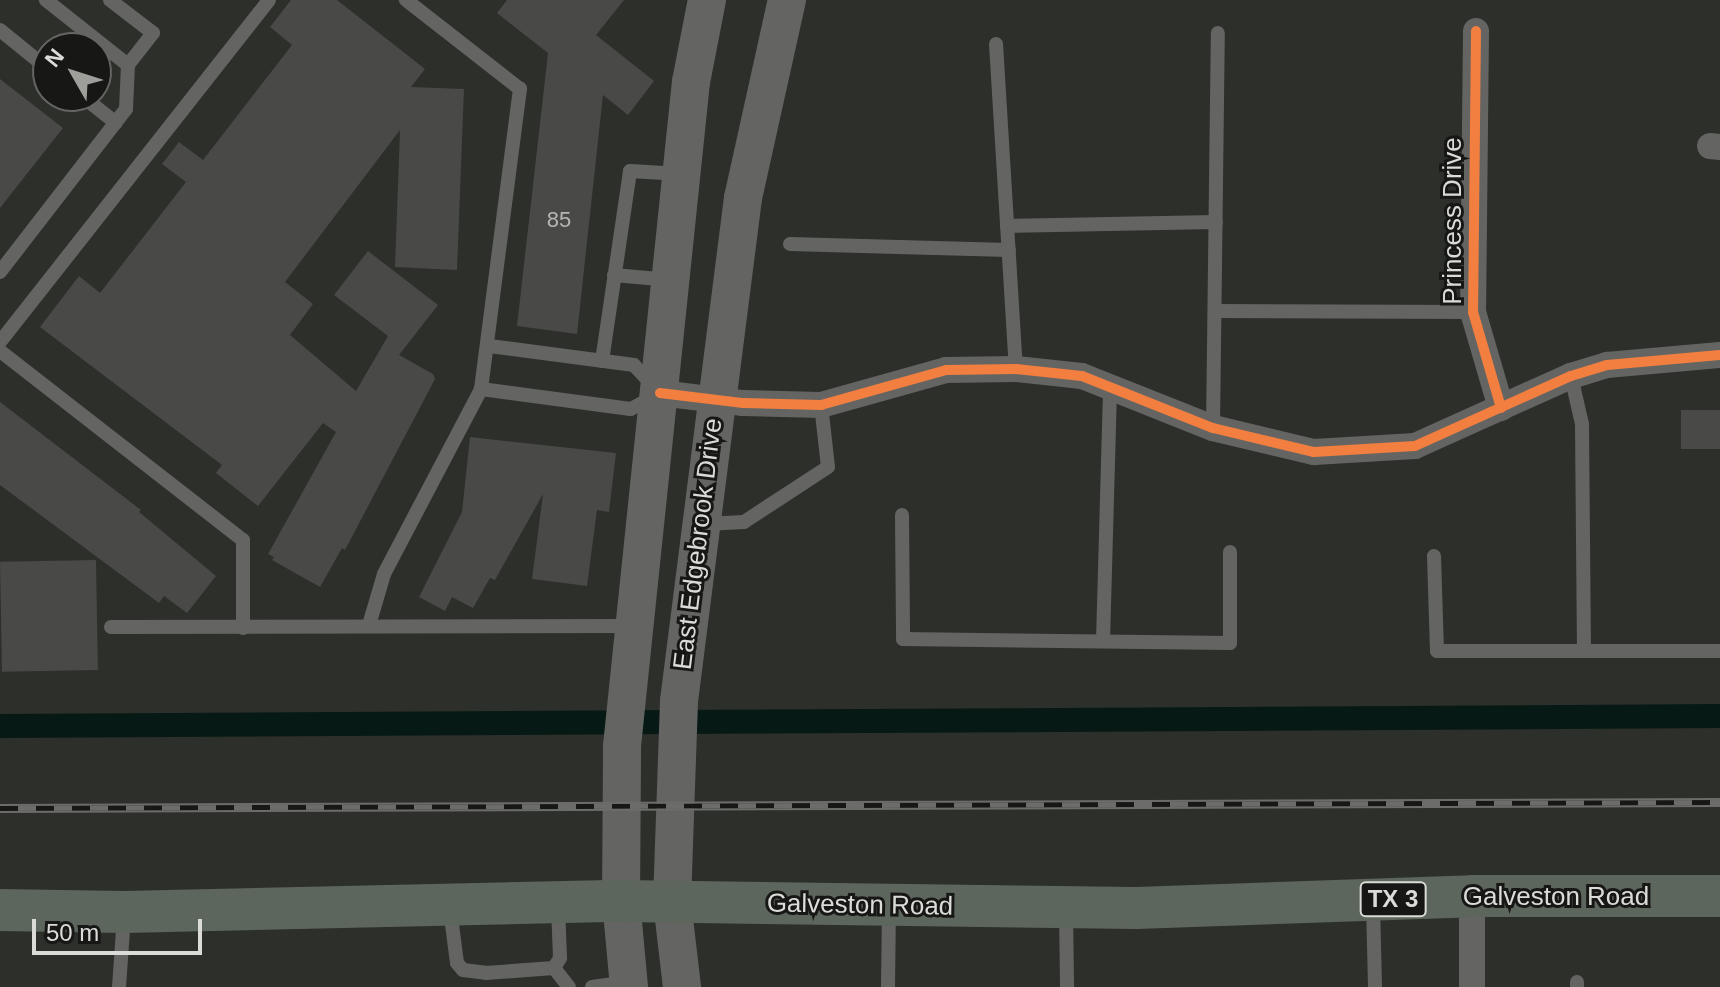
<!DOCTYPE html>
<style>
body{margin:0}
#map{position:relative;width:1720px;height:987px;overflow:hidden;background:#2d2f2b;font-family:Helvetica,sans-serif}
div>[style]{position:absolute}
[style*='--x']{left:calc(var(--x)*1px);top:calc(var(--y)*1px);width:calc(var(--w)*1px);rotate:calc(var(--a)*1deg)}
.canal>*{height:24px;margin:-12px;padding:0 12px;transform-origin:12px;border-radius:12px;background:#071915}
.building>*{inset:0;background:#494947;transform-origin:0 0}
.service>*{height:14px;margin:-7px;padding:0 7px;transform-origin:7px;border-radius:7px;background:#646562}
.minor>*{height:26px;margin:-13px;padding:0 13px;transform-origin:13px;border-radius:13px;background:#646562}
.secondary>*{height:38px;margin:-19px;padding:0 19px;transform-origin:19px;border-radius:19px;background:#646562}
.primary>*{height:42px;margin:-21px;padding:0 21px;transform-origin:21px;border-radius:21px;background:#5d665d}
.rail>*{height:9px;margin-top:-4.5px;transform-origin:0;background:repeating-linear-gradient(90deg,#171715 0 18px,#6c6c6a 0 36px);box-sizing:border-box;border-block:2px solid #6c6c6a}
.cycleway>*{height:10px;margin:-5px;padding:0 5px;transform-origin:5px;border-radius:5px;background:#f27e40}
span{translate:-50% -50%;white-space:nowrap;text-align:center;line-height:1.15;-webkit-text-stroke:6px #171715;paint-order:stroke}
.number-label{font-size:22px;color:#b6b7b4}
.number-label span{-webkit-text-stroke-width:0}
.shield-label span{padding:2px 6px;background:#171715;border:2px solid;border-radius:6px;-webkit-text-stroke-width:0}
.shield-label{font-size:24px;color:#dbdcd8;font-weight:700}
.street-label{font-size:26px;color:#dbdcd8}
.north{position:absolute;left:32px;top:32px;width:80px;height:80px;box-sizing:border-box;background:#171715;border:2px solid #656663;border-radius:50%;rotate:309deg;font-size:22px;font-weight:700;line-height:32px;text-align:center;color:#dbdcd8}
.north::after{content:'';display:block;margin:auto;width:28px;height:36px;background:#9e9f9b;clip-path:polygon(50% 0,100% 100%,50% 72%,0 100%)}
.scale{position:absolute;left:32px;top:919px;width:170px;height:36px;box-sizing:border-box;border:4px solid #dbdcd8;border-top:0;padding-left:10px;font-size:24px;line-height:28px;white-space:nowrap;color:#dbdcd8;-webkit-text-stroke:6px #171715;paint-order:stroke}
</style>
<div id="map">
<div class="canal">
<div style="--x:0;--y:726;--w:1720;--a:-0.33"></div>
</div>
<div class="building">
<div style="clip-path:polygon(291px 0,337px 0,425px 69px,411px 87px,464px 89px,457px 270px,395px 267px,400px 130px,285px 282px,313px 304px,290px 335px,356px 391px,388px 336px,334px 295px,368px 251px,438px 305px,399px 355px,433px 374px,435px 379px,345px 550px,342px 548px,320px 587px,272px 560px,274px 557px,268px 554px,336px 432px,323px 423px,258px 506px,216px 473px,222px 465px,40px 327px,79px 276px,100px 293px,186px 182px,162px 164px,179px 142px,203px 160px,292px 45px,270px 27px)"></div>
<div style="clip-path:polygon(507px 0,624px 0,596px 35px,654px 81px,628px 115px,603px 95px,577px 334px,517px 326px,548px 53px,497px 13px)"></div>
<div style="clip-path:polygon(0 79px,63px 128px,0 208px)"></div>
<div style="clip-path:polygon(0 402px,141px 510px,139px 512px,216px 576px,187px 613px,164px 596px,159px 603px,0 485px)"></div>
<div style="left:1681px;top:410px;width:39px;height:39px"></div>
<div style="clip-path:polygon(470px 437px,616px 453px,609px 512px,597px 510px,587px 586px,532px 579px,543px 494px,495px 580px,490px 578px,473px 608px,452px 597px,445px 611px,419px 597px,462px 512px)"></div>
<div style="left:96px;top:560px;width:110px;height:96px;rotate:89deg"></div>
</div>
<div class="service">
<div style="--x:110;--y:0;--w:54;--a:37.5"></div>
<div style="--x:153;--y:33;--w:41;--a:128"></div>
<div style="--x:0;--y:30;--w:62;--a:39.1"></div>
<div style="--x:996;--y:44;--w:326;--a:86.5"></div>
<div style="--x:82;--y:96;--w:43;--a:38.5"></div>
<div style="--x:1007;--y:226;--w:209;--a:-1.1"></div>
<div style="--x:790;--y:244;--w:219;--a:1.6"></div>
<div style="--x:0;--y:272;--w:206;--a:-52.3"></div>
<div style="--x:126;--y:109;--w:44;--a:-87.4"></div>
<div style="--x:128;--y:65;--w:105;--a:-141.6"></div>
<div style="--x:614;--y:275;--w:56;--a:5.1"></div>
<div style="--x:1215;--y:311;--w:258;--a:0.2"></div>
<div style="--x:0;--y:342;--w:435;--a:-51.8"></div>
<div style="--x:0;--y:351;--w:308;--a:37.9"></div>
<div style="--x:243;--y:540;--w:88;--a:90"></div>
<div style="--x:602;--y:361;--w:192;--a:-81.6"></div>
<div style="--x:630;--y:171;--w:51;--a:3.4"></div>
<div style="--x:1571;--y:376;--w:49;--a:77.1"></div>
<div style="--x:1582;--y:424;--w:227;--a:89.5"></div>
<div style="--x:481;--y:389;--w:151;--a:7.6"></div>
<div style="--x:631;--y:409;--w:33;--a:-29"></div>
<div style="--x:660;--y:393;--w:38;--a:-133"></div>
<div style="--x:634;--y:365;--w:146;--a:-172.5"></div>
<div style="--x:1213;--y:428;--w:395;--a:-89.3"></div>
<div style="--x:902;--y:515;--w:124;--a:89.5"></div>
<div style="--x:903;--y:639;--w:327;--a:0.7"></div>
<div style="--x:1230;--y:643;--w:91;--a:-90"></div>
<div style="--x:704;--y:524;--w:40;--a:-2.9"></div>
<div style="--x:744;--y:522;--w:100;--a:-33.2"></div>
<div style="--x:828;--y:467;--w:62;--a:-96.4"></div>
<div style="--x:1434;--y:556;--w:95;--a:88.2"></div>
<div style="--x:1437;--y:651;--w:283;--a:0"></div>
<div style="--x:369;--y:625;--w:53;--a:-73.6"></div>
<div style="--x:384;--y:574;--w:209;--a:-62.3"></div>
<div style="--x:481;--y:389;--w:303;--a:-82.6"></div>
<div style="--x:520;--y:89;--w:145;--a:-142"></div>
<div style="--x:111;--y:627;--w:521;--a:-0.11"></div>
<div style="--x:1103;--y:641;--w:255;--a:-88.4"></div>
<div style="--x:1373;--y:904;--w:83;--a:88.6"></div>
<div style="--x:450;--y:909;--w:54;--a:82.6"></div>
<div style="--x:457;--y:963;--w:9;--a:49"></div>
<div style="--x:463;--y:970;--w:23;--a:7"></div>
<div style="--x:486;--y:973;--w:68;--a:-4.2"></div>
<div style="--x:554;--y:968;--w:12;--a:-59"></div>
<div style="--x:560;--y:958;--w:53;--a:-92.2"></div>
<div style="--x:1066;--y:911;--w:76;--a:89.2"></div>
<div style="--x:554;--y:968;--w:24;--a:52"></div>
<div style="--x:1577;--y:982;--w:5;--a:90"></div>
<div style="--x:119;--y:987;--w:71;--a:-86"></div>
<div style="--x:592;--y:987;--w:35;--a:-8"></div>
<div style="--x:888;--y:987;--w:80;--a:-89.3"></div>
</div>
<div class="minor">
<div style="--x:1476;--y:31;--w:281;--a:90.6"></div>
<div style="--x:1473;--y:312;--w:100;--a:73.7"></div>
<div style="--x:1710;--y:146;--w:10;--a:6"></div>
<div style="--x:660;--y:393;--w:84;--a:6.9"></div>
<div style="--x:743;--y:403;--w:78;--a:1.5"></div>
<div style="--x:821;--y:405;--w:130;--a:-15.6"></div>
<div style="--x:946;--y:370;--w:70;--a:-0.8"></div>
<div style="--x:1016;--y:369;--w:66;--a:6.1"></div>
<div style="--x:1082;--y:376;--w:141;--a:21.7"></div>
<div style="--x:1213;--y:428;--w:104;--a:13.4"></div>
<div style="--x:1314;--y:452;--w:101;--a:-3.4"></div>
<div style="--x:1415;--y:446;--w:171;--a:-24.2"></div>
<div style="--x:1571;--y:376;--w:38;--a:-17"></div>
<div style="--x:1607;--y:365;--w:113;--a:-5.1"></div>
<div style="--x:1472;--y:987;--w:91;--a:-90"></div>
</div>
<div class="secondary">
<div style="--x:629;--y:987;--w:86;--a:-95.3"></div>
<div style="--x:621;--y:901;--w:155;--a:-89.6"></div>
<div style="--x:622;--y:746;--w:668;--a:-84.07"></div>
<div style="--x:691;--y:82;--w:84;--a:-79"></div>
<div style="--x:682;--y:987;--w:86;--a:-96.7"></div>
<div style="--x:672;--y:902;--w:201;--a:-88"></div>
<div style="--x:679;--y:701;--w:507;--a:-82.75"></div>
<div style="--x:743;--y:198;--w:203;--a:-77.5"></div>
</div>
<div class="primary">
<div style="--x:0;--y:910;--w:124;--a:0.9"></div>
<div style="--x:124;--y:912;--w:497;--a:-1.3"></div>
<div style="--x:621;--y:901;--w:515;--a:0.78"></div>
<div style="--x:1136;--y:908;--w:336;--a:-2"></div>
<div style="--x:1472;--y:896;--w:248;--a:0"></div>
</div>
<div class="rail">
<div style="--x:0;--y:808;--w:1720;--a:-0.2"></div>
</div>
<div class="cycleway">
<div style="--x:1476;--y:31;--w:281;--a:90.6"></div>
<div style="--x:1473;--y:312;--w:100;--a:73.7"></div>
<div style="--x:660;--y:393;--w:84;--a:6.9"></div>
<div style="--x:743;--y:403;--w:78;--a:1.5"></div>
<div style="--x:821;--y:405;--w:130;--a:-15.6"></div>
<div style="--x:946;--y:370;--w:70;--a:-0.8"></div>
<div style="--x:1016;--y:369;--w:66;--a:6.1"></div>
<div style="--x:1082;--y:376;--w:141;--a:21.7"></div>
<div style="--x:1213;--y:428;--w:104;--a:13.4"></div>
<div style="--x:1314;--y:452;--w:101;--a:-3.4"></div>
<div style="--x:1415;--y:446;--w:171;--a:-24.2"></div>
<div style="--x:1571;--y:376;--w:38;--a:-17"></div>
<div style="--x:1607;--y:365;--w:113;--a:-5.1"></div>
</div>
<div class="number-label">
<span style="left:559px;top:220px">85</span>
</div>
<div class="shield-label">
<span style="left:1393px;top:899px">TX 3</span>
</div>
<div class="street-label">
<span style="left:1453px;top:221px;rotate:-90deg">Princess Drive</span>
<span style="left:698px;top:544px;rotate:-83deg">East Edgebrook Drive</span>
<span style="left:1556px;top:897px">Galveston Road</span>
<span style="left:860px;top:905px;rotate:1deg">Galveston Road</span>
</div>
<div class="north">N</div>
<div class="scale">50 m</div>
</div>
